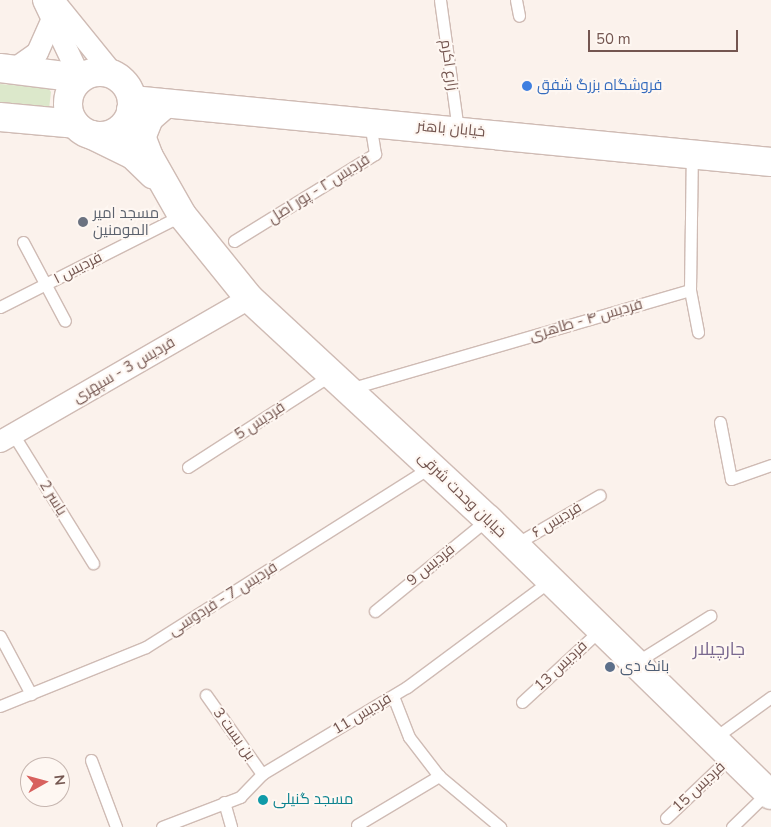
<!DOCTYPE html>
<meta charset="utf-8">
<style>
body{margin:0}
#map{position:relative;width:771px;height:827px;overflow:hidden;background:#fbf2ec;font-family:"Nunito Sans",Cairo,sans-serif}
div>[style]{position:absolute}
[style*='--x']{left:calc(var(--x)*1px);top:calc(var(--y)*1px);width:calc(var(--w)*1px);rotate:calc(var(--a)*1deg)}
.green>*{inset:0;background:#dce8cb}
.roads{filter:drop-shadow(1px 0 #cfbbb4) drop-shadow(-1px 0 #cfbbb4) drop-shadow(0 1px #cfbbb4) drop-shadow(0 -1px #cfbbb4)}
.service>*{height:11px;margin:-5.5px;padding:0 5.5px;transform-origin:5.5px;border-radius:5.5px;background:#fff}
.minor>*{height:21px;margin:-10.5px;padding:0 10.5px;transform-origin:10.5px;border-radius:10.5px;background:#fff}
.tertiary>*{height:28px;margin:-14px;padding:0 14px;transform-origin:14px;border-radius:14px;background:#fff}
.secondary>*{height:28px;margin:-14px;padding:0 14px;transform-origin:14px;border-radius:14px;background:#fff}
.secondary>.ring{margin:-14px;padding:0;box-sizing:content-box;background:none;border:28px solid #fff;border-radius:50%}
.dots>*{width:14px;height:14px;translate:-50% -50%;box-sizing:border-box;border:2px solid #fef7f2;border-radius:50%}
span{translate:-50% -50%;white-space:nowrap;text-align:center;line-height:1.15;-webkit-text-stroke:4px #fef7f2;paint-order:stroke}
.street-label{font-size:15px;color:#745650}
.shop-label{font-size:15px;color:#366cbe}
.left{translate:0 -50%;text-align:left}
.worship-label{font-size:15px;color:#5b616d}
.service-label{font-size:15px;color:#4e5e75}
.culture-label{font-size:15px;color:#0d838f}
.quarter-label{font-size:18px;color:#7a698f}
.north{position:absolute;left:20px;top:757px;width:50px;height:50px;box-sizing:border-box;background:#fef7f2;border:1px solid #c7b7b1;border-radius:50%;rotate:83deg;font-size:14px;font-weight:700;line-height:20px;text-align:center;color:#745650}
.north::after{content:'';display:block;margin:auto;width:18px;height:22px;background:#d8615e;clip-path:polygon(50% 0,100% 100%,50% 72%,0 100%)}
.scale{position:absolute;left:588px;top:30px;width:150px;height:22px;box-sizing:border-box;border:2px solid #745650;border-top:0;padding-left:6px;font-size:15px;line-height:18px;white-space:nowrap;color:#745650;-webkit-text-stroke:4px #fef7f2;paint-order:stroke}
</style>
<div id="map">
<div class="green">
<div style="clip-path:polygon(0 84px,48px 88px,51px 92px,49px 109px,0 108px)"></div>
</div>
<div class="roads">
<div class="service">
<div style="--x:440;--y:0;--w:131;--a:82.1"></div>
<div style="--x:516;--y:0;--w:16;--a:79"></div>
<div style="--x:234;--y:241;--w:166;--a:-31.7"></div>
<div style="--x:375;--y:154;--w:32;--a:-99"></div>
<div style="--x:23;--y:242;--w:89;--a:62"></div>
<div style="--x:690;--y:290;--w:43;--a:79.2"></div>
<div style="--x:0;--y:307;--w:204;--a:-26.8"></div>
<div style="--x:349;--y:389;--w:355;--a:-16.2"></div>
<div style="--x:690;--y:290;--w:137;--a:-89.2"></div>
<div style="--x:720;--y:422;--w:58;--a:79.1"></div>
<div style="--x:731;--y:479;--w:42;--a:-19.3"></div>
<div style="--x:13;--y:434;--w:152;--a:58.2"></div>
<div style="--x:188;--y:467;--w:170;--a:-32.8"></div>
<div style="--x:514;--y:545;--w:99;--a:-30.2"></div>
<div style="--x:375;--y:611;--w:146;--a:-39.2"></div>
<div style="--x:0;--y:636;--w:66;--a:61.9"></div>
<div style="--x:635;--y:663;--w:89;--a:-32.1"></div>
<div style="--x:206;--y:695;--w:97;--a:54.7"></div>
<div style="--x:393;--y:696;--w:44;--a:68.7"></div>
<div style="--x:409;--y:737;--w:49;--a:52.4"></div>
<div style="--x:439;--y:776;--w:80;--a:39.9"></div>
<div style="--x:522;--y:702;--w:108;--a:-42.7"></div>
<div style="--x:0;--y:706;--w:157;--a:-22"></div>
<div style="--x:146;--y:647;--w:338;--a:-32.3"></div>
<div style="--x:713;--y:739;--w:72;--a:-35.9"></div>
<div style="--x:91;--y:760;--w:72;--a:69.5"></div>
<div style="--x:224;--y:802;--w:26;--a:74"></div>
<div style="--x:666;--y:818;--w:90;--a:-43.6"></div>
<div style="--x:357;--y:825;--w:96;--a:-30.9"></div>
<div style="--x:162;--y:827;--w:84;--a:-21"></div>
<div style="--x:240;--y:797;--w:32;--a:-46"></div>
<div style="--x:262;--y:774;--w:169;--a:-31"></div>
<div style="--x:407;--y:687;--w:179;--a:-36.6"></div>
<div style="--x:732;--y:827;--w:50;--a:-44.2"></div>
</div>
<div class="minor">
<div style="--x:43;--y:0;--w:86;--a:64.6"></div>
<div style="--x:53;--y:0;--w:95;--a:51"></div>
<div style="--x:13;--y:69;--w:29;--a:-35"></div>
<div style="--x:37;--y:52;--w:35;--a:-66"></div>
<div style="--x:0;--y:441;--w:287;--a:-29.9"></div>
</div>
<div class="tertiary">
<div style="--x:131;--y:110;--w:50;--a:69"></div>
<div style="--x:149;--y:157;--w:67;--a:60.4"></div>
<div style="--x:182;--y:215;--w:107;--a:51.1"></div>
<div style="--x:249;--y:298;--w:326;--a:42.8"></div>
<div style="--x:488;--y:519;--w:395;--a:44.3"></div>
<div style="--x:92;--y:135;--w:46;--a:26"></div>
<div style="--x:133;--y:155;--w:28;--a:44"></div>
</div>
<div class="secondary">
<div style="--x:0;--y:68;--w:81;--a:7.1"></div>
<div class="ring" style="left:68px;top:72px;width:36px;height:36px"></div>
<div style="--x:132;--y:100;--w:642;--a:5.54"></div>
<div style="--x:0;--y:117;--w:75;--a:5.3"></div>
<div style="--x:141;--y:138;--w:22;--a:-68"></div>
<div style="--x:149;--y:118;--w:21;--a:-41"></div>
</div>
</div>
<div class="dots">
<div style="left:527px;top:86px;background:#3f7fe0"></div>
<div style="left:83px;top:222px;background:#6b7280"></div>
<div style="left:610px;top:667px;background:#5c6f8a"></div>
<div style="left:263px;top:800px;background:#0f9aa8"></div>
</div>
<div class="street-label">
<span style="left:449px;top:65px;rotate:82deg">زارع اکرم</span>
<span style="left:451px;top:129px;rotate:5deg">خیابان باهنر</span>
<span style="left:319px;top:189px;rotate:-32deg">فردیس ۲ - پور اصل</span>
<span style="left:78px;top:268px;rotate:-27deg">فردیس ۱</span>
<span style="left:586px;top:320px;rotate:-16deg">فردیس ۴ - طاهری</span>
<span style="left:124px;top:370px;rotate:-30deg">فردیس 3 - سپهری</span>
<span style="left:260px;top:421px;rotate:-33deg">فردیس 5</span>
<span style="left:462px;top:495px;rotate:44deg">خیابان وحدت شرقی</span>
<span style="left:53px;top:498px;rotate:58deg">یاسر 2</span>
<span style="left:557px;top:520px;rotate:-31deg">فردیس ۶</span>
<span style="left:431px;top:565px;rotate:-39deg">فردیس 9</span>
<span style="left:223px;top:599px;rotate:-32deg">فردیس 7 - فردوسی</span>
<span style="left:561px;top:666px;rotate:-43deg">فردیس 13</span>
<span style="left:362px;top:714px;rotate:-31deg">فردیس 11</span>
<span style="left:234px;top:734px;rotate:54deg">بن بست 3</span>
<span style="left:699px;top:787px;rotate:-43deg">فردیس 15</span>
</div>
<div class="shop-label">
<span class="left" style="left:537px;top:86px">فروشگاه بزرگ شفق</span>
</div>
<div class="worship-label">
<span class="left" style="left:93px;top:222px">مسجد امیر<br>المومنین</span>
</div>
<div class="service-label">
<span class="left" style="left:620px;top:667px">بانک دی</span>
</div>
<div class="culture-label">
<span class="left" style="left:273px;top:800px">مسجد گنیلی</span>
</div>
<div class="quarter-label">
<span style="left:719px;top:649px">جارچیلار</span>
</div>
<div class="north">N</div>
<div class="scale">50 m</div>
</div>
